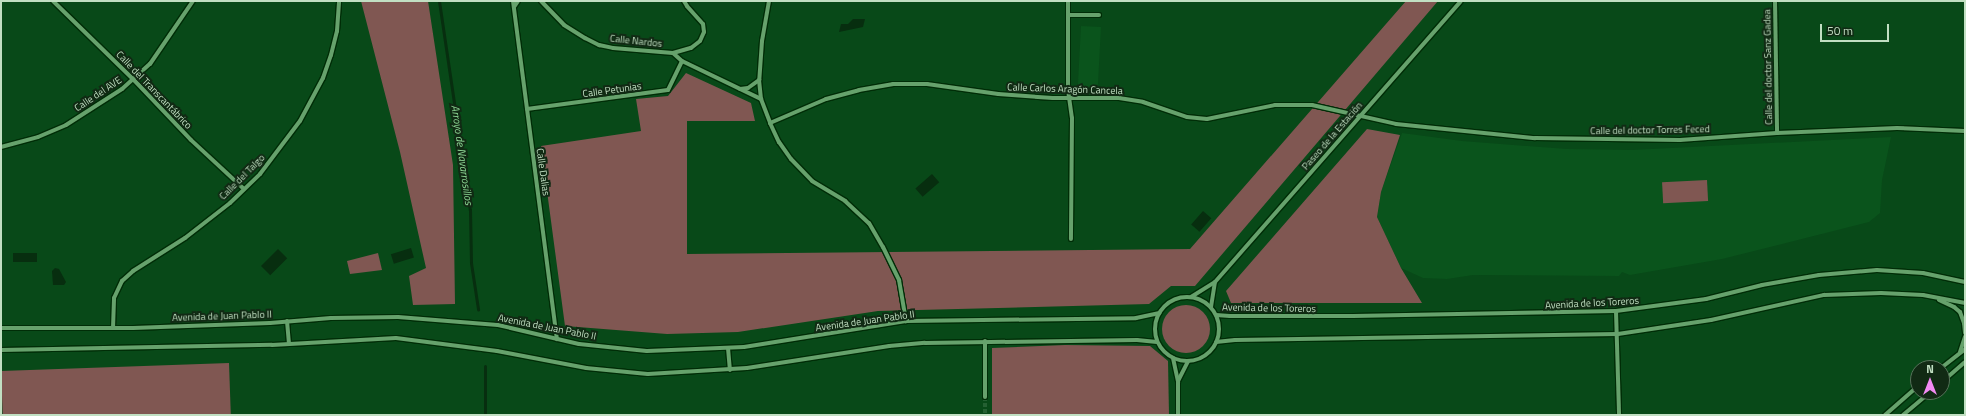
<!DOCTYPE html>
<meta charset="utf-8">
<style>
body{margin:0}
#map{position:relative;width:1966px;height:416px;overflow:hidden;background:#084918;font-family:"Titillium Web",sans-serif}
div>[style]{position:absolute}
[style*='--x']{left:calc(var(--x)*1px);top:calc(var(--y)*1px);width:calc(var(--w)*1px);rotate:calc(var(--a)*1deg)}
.built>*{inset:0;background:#0a541c;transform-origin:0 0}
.green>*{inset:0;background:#805752;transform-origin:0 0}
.round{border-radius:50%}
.water>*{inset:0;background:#072e0f;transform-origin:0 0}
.stream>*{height:3px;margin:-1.5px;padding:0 1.5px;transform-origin:1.5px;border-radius:1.5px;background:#072e0f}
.minor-tunnel>*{height:4px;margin-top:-2px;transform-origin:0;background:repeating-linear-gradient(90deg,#246032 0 4px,transparent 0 6px)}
.roads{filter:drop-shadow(1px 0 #002d07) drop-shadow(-1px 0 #002d07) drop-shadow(0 1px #002d07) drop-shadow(0 -1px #002d07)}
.minor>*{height:4px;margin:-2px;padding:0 2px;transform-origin:2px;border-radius:2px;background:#66a26c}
.minor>.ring{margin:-2px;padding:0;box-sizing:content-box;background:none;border:4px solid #66a26c;border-radius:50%}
span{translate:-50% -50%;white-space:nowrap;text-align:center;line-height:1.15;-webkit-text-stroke:4px #112a14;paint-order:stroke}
.street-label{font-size:10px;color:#c1dfc2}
.water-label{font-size:11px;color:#90da97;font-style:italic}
.frame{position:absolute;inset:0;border:2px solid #c1dfc2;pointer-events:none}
.north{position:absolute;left:1910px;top:360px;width:40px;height:40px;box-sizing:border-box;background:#112a14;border:1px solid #57725a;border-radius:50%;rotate:0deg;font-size:11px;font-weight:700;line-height:16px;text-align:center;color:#c1dfc2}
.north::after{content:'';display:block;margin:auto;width:14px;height:18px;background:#f28af3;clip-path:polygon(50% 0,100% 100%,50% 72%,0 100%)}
.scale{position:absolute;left:1820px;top:24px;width:69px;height:18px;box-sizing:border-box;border:2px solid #c1dfc2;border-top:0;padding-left:5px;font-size:12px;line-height:14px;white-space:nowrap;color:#c1dfc2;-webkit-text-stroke:3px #112a14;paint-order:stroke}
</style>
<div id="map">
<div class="built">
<div style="left:1081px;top:26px;width:20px;height:62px;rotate:3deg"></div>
<div style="clip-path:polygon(1402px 133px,1462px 141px,1567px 149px,1632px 150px,1891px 137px,1882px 180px,1880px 213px,1869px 222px,1722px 259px,1630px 275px,1622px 272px,1619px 276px,1473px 275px,1447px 279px,1423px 278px,1401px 268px,1377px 217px,1381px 192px)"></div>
</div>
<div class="green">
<div style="clip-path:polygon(361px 1px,428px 1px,453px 165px,455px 304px,413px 305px,409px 276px,426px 268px,400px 152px)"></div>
<div style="clip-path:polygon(1406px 1px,1438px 1px,1195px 286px,1171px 286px,1149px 304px,878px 311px,738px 332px,667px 334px,565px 326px,541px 146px,641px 131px,636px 99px,668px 96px,686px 73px,751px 103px,755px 121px,687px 121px,687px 254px,1190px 249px)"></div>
<div style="clip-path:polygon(1367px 129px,1400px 135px,1381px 192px,1377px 217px,1401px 268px,1422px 303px,1231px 303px,1226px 291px)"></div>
<div style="left:1707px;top:180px;width:21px;height:45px;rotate:87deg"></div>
<div style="clip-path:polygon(378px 253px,382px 270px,350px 274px,347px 261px)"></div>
<div class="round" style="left:1162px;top:305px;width:48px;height:48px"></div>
<div style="clip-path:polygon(1065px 345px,1150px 346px,1168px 361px,1169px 415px,992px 415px,992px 348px)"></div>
<div style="left:229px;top:363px;width:52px;height:228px;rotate:88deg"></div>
</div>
<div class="water">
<div style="clip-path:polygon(853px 19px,865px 19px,863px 27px,839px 32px,841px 24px,848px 24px)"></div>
<div style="left:932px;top:174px;width:11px;height:22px;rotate:49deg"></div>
<div style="left:1203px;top:211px;width:11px;height:18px;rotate:41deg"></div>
<div style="left:411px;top:248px;width:10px;height:21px;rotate:73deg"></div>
<div style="left:278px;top:249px;width:13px;height:24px;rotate:45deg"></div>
<div style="left:37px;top:253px;width:9px;height:24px;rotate:90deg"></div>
<div style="clip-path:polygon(55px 268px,59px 269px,66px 282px,64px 285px,53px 285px,52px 271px)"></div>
</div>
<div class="stream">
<div style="--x:439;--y:1;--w:211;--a:81.6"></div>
<div style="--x:470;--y:210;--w:53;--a:88.9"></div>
<div style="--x:471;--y:263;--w:47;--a:81.3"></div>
<div style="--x:485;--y:366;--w:49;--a:90"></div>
</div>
<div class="minor-tunnel">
<div style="--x:985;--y:397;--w:18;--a:90"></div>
</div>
<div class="roads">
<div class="minor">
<div style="--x:53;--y:1;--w:112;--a:44.3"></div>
<div style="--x:133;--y:79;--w:84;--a:46.4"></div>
<div style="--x:191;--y:140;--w:72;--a:42.8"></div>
<div style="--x:513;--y:1;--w:341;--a:82.6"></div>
<div style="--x:541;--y:1;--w:33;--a:46"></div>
<div style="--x:564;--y:25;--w:25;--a:32"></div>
<div style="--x:585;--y:38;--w:16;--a:27"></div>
<div style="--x:599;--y:45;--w:14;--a:12"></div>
<div style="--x:613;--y:48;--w:60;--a:4.8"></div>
<div style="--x:673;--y:53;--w:19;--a:-16"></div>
<div style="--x:691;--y:48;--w:11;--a:-38"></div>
<div style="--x:700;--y:41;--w:10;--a:-66"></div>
<div style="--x:704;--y:32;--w:8;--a:-97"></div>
<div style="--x:703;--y:24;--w:24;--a:-132"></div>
<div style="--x:687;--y:6;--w:6;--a:-121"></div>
<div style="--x:769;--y:1;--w:41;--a:99.9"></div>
<div style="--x:762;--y:41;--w:39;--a:94"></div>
<div style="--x:759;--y:80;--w:19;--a:84"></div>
<div style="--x:761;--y:99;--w:26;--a:69"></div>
<div style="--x:770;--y:123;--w:21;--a:65"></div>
<div style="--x:779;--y:142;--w:21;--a:55"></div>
<div style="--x:791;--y:159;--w:30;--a:46"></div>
<div style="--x:812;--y:181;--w:39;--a:31"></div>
<div style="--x:845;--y:201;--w:33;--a:43"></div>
<div style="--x:869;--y:223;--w:28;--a:60"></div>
<div style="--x:883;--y:247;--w:37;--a:64"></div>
<div style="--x:899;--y:280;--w:42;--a:80.3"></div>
<div style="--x:1068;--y:1;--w:89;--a:90"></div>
<div style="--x:1068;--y:90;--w:28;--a:82"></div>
<div style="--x:1072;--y:118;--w:121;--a:90.5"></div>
<div style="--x:1775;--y:1;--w:132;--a:89.1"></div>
<div style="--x:514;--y:7;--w:7;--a:-56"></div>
<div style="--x:1068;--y:15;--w:31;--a:0"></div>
<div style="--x:673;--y:53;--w:12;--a:42"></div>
<div style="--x:682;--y:61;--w:88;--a:25.7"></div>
<div style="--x:740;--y:89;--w:8;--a:-7"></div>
<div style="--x:748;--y:88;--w:14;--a:-36"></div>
<div style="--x:527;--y:109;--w:142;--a:-7.7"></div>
<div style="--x:668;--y:90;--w:32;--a:-64"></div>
<div style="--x:770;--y:123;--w:61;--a:-23.2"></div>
<div style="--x:826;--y:99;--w:34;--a:-15"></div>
<div style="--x:859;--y:90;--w:35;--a:-10"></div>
<div style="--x:893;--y:84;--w:34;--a:0"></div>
<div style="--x:927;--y:84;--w:72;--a:8"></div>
<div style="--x:998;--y:94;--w:55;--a:4.2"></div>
<div style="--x:1053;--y:98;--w:66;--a:0"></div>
<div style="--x:1119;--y:98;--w:24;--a:9"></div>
<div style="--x:1143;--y:102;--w:46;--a:18.8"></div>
<div style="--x:1187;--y:117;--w:20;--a:6"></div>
<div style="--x:1207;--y:119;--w:69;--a:-11.6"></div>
<div style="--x:1275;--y:105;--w:37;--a:0"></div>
<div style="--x:1312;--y:105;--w:86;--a:12.7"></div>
<div style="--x:1396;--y:124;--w:140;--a:5.8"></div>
<div style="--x:1535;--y:138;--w:145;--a:0.8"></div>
<div style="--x:1680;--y:140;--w:97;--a:-4.1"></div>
<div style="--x:1777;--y:133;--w:120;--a:-2.4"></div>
<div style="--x:1897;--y:128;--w:68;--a:2.5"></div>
<div style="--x:1;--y:147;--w:38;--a:-15"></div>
<div style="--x:38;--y:137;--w:30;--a:-23"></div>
<div style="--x:66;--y:125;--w:67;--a:-32.7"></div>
<div style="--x:122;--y:89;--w:38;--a:-42"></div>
<div style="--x:150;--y:64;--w:76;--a:-55.7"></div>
<div class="ring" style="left:1155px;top:297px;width:60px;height:60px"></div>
<div style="--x:1191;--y:297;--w:28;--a:-32"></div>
<div style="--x:1215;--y:282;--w:373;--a:-48.8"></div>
<div style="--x:1939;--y:300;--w:17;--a:25"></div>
<div style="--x:1954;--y:307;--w:8;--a:40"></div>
<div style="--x:1960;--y:312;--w:12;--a:70"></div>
<div style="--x:1964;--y:323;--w:10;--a:84"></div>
<div style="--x:1211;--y:307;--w:25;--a:-81"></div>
<div style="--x:1616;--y:311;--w:104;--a:88.3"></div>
<div style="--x:1216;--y:315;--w:14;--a:4"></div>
<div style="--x:1230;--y:316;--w:123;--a:0"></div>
<div style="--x:1353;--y:316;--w:263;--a:-1.1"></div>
<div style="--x:1616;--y:311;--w:91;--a:-7.6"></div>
<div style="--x:1706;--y:299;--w:58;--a:-14"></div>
<div style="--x:1762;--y:285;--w:58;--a:-10"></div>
<div style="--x:1819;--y:275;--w:58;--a:-4.9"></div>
<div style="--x:1877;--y:270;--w:46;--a:3.7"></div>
<div style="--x:1923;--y:273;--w:43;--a:12.1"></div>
<div style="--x:287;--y:321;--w:23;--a:85"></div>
<div style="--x:1;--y:328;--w:132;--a:0"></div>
<div style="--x:133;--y:328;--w:137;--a:-2.1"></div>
<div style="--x:270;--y:323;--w:61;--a:-4.7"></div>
<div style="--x:331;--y:318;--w:67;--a:-0.9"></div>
<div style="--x:398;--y:317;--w:100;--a:4.6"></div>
<div style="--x:498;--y:325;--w:83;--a:13.2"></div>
<div style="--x:579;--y:344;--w:68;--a:5.9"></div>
<div style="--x:647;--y:351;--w:97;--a:-2.4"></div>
<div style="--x:744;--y:347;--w:164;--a:-9.1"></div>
<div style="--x:906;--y:321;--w:230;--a:-0.7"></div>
<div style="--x:1136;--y:318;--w:24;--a:-12"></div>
<div style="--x:113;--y:328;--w:30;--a:-88"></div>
<div style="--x:114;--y:298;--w:19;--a:-65"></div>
<div style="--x:122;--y:281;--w:15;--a:-42"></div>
<div style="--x:133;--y:271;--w:62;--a:-32.4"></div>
<div style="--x:185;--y:238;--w:57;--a:-37.9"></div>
<div style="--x:230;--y:203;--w:42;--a:-44"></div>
<div style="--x:260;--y:174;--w:66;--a:-53"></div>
<div style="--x:300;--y:121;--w:49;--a:-61.9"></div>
<div style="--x:323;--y:78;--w:24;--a:-71"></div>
<div style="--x:331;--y:55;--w:25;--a:-76"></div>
<div style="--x:337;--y:31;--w:30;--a:-86"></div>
<div style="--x:985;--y:341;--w:56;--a:90"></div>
<div style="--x:1216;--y:342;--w:19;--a:-6"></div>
<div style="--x:1235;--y:340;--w:383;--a:-0.9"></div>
<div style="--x:1618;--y:334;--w:94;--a:-8.6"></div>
<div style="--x:1711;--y:320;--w:116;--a:-12.5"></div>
<div style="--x:1824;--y:295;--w:57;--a:-2"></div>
<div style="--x:1881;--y:293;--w:42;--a:2.7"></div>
<div style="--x:1923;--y:295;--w:43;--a:10.8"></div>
<div style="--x:728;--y:348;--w:22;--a:85"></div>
<div style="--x:1;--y:350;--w:271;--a:-1.1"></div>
<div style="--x:272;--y:345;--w:124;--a:-3.2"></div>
<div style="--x:396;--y:338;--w:102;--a:7.3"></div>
<div style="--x:497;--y:351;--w:91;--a:10.8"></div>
<div style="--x:586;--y:368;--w:62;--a:5.5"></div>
<div style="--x:648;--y:374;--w:99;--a:-3.5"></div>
<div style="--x:747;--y:368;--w:144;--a:-8.8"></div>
<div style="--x:889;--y:346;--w:36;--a:-5"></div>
<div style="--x:925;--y:343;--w:212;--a:-0.8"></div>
<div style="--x:1137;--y:340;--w:20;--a:6"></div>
<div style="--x:1960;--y:352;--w:16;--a:-72"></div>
<div style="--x:1173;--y:358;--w:25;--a:78"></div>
<div style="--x:1178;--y:382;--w:33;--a:90"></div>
<div style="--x:1941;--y:368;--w:31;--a:-38"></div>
<div style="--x:1178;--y:381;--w:22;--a:-63"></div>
<div style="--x:1942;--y:382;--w:30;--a:-41"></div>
<div style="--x:1885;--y:415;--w:44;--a:-41.3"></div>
<div style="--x:1903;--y:415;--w:35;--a:-40"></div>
</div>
</div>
<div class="street-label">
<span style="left:636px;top:41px;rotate:6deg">Calle Nardos</span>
<span style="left:1768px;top:67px;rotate:-91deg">Calle del doctor Sanz Gadea</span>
<span style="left:1065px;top:89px;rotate:2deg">Calle Carlos Aragón Cancela</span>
<span style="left:154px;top:90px;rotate:46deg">Calle del Transcantábrico</span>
<span style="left:612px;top:90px;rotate:-8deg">Calle Petunias</span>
<span style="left:98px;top:94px;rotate:-34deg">Calle del AVE</span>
<span style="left:1650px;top:130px;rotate:-1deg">Calle del doctor Torres Feced</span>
<span style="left:1332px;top:136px;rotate:-49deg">Paseo de la Estación</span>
<span style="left:543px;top:172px;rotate:82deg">Calle Dalias</span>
<span style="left:242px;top:177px;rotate:-45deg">Calle del Talgo</span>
<span style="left:1592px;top:303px;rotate:-3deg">Avenida de los Toreros</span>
<span style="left:1269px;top:308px;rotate:1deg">Avenida de los Toreros</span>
<span style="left:222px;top:316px;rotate:-2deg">Avenida de Juan Pablo II</span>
<span style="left:865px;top:321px;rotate:-8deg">Avenida de Juan Pablo II</span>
<span style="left:547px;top:327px;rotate:11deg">Avenida de Juan Pablo II</span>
</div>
<div class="water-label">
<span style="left:462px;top:155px;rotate:82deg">Arroyo de Navarrosillos</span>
</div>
<div class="frame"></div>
<div class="north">N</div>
<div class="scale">50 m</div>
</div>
